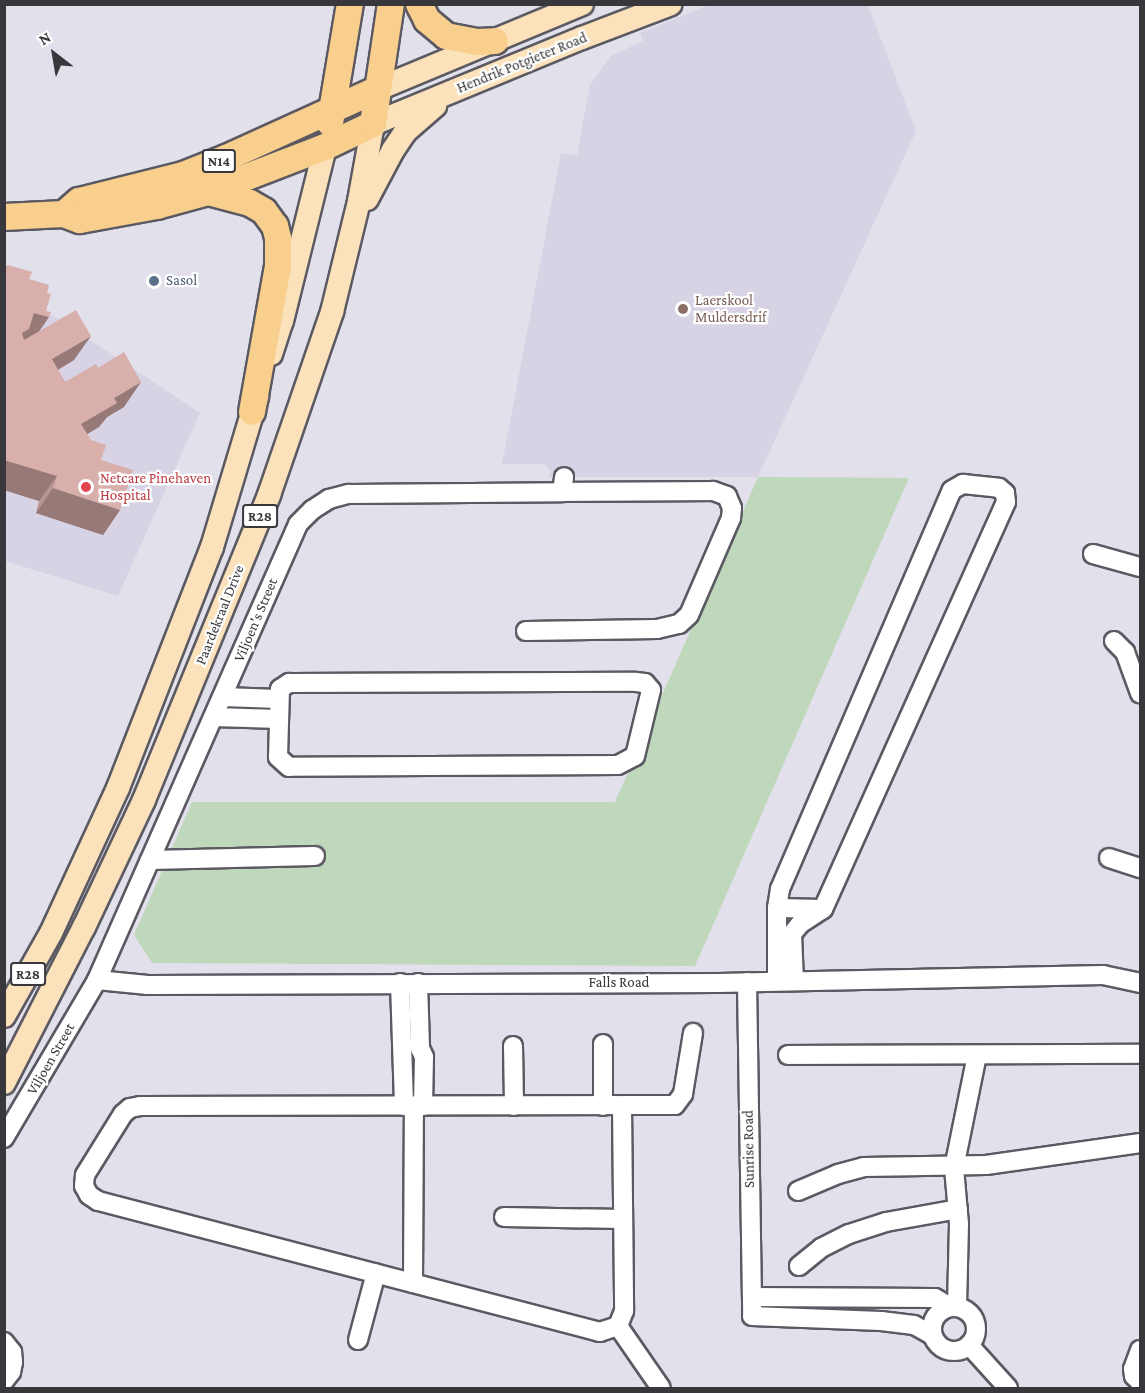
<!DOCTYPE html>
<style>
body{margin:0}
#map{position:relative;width:1145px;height:1393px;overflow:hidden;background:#e2e0eb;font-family:"Crimson Pro",serif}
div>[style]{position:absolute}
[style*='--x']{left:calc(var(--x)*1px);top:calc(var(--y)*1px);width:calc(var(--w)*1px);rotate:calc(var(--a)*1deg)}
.built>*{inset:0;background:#d7d3e5}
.green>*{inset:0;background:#bfd7ba}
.roads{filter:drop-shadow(2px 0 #5b5962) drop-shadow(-2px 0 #5b5962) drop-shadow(0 2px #5b5962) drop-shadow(0 -2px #5b5962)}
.minor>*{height:18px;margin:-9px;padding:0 9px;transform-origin:9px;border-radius:9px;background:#fff}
.minor>.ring{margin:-9px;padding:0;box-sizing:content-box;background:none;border:18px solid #fff;border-radius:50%}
.major>*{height:22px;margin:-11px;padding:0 11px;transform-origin:11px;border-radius:11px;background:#fbe2bb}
.highway>*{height:26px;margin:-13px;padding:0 13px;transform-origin:13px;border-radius:13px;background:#f8cf8d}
.wall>*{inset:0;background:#ba9693}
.shaded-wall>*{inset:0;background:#977a78}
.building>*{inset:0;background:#d8afab}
.dots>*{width:16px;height:16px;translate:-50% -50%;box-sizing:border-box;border:3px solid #fff;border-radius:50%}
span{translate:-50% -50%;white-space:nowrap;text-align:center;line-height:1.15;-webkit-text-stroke:4.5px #fff;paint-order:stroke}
.shield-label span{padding:2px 4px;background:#fff;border:2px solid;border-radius:4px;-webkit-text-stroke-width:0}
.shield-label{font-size:14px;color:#38373b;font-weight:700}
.street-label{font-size:15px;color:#38373b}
.service-label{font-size:15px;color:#4e5e75}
.left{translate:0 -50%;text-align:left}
.education-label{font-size:15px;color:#785e54}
.health-label{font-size:15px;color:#be3a42}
.frame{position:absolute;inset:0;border:6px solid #38373b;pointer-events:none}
.north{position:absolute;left:24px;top:24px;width:60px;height:60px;-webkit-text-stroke:4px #fff;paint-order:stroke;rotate:329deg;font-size:16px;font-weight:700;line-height:24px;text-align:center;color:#38373b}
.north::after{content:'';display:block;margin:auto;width:21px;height:27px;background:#38373b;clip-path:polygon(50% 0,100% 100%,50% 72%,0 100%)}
</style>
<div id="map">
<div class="built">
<div style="clip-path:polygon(710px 5px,868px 5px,916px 131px,758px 477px,549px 477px,551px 472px,545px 464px,502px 464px,561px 153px,577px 155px,590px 85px,611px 56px,643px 41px,640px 33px)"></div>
<div style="clip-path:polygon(4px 283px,200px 413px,118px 596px,5px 561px)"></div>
</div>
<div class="green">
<div style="clip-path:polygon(758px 477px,909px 478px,695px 966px,152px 963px,134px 935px,192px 802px,615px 802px)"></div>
</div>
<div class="roads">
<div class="minor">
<div style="--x:1093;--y:554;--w:49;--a:15.5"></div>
<div style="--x:526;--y:631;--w:131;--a:-0.9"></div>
<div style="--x:657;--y:629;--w:23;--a:-13"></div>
<div style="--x:679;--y:624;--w:13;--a:-42"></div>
<div style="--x:689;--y:615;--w:106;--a:-66.6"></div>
<div style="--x:731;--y:518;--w:10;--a:-84"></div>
<div style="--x:732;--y:508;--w:13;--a:-113"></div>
<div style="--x:727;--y:496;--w:15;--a:-160"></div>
<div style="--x:713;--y:491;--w:151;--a:179.6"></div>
<div style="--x:1114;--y:641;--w:16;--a:45"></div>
<div style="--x:1125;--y:652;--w:44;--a:69.9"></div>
<div style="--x:636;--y:682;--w:9;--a:6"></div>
<div style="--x:645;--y:683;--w:9;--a:49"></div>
<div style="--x:651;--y:690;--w:68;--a:103.6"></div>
<div style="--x:635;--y:756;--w:19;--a:152"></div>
<div style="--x:618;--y:765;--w:329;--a:179.7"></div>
<div style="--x:289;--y:767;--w:15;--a:-138"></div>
<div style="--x:278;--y:757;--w:68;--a:-88.3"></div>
<div style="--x:280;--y:689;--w:11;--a:-34"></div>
<div style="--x:289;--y:683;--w:347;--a:-0.2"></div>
<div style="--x:223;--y:697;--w:56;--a:2"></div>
<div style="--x:214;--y:717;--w:65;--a:1.8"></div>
<div style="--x:1109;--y:858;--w:33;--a:18"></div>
<div style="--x:150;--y:860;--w:165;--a:-1.4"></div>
<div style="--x:777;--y:908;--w:46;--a:1.2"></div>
<div style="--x:97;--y:980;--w:51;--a:5.6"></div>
<div style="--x:148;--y:985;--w:570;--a:-0.2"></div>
<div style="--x:718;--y:983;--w:385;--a:-1.2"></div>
<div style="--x:1103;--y:975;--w:38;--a:12"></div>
<div style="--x:777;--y:981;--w:73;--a:-90"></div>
<div style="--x:777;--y:908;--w:19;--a:-81"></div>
<div style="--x:780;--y:889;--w:434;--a:-66.7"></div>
<div style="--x:952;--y:490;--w:13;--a:-29"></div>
<div style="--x:963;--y:484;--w:36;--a:6"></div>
<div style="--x:999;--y:488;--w:8;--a:40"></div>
<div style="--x:1005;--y:493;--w:9;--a:84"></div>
<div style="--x:1006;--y:502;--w:446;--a:114.2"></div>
<div style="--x:823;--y:909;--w:27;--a:147"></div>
<div style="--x:800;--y:924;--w:13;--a:129"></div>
<div style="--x:792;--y:934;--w:47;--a:87.6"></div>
<div style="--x:747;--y:982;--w:334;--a:89.1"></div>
<div style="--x:752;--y:1316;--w:129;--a:2.2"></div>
<div style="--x:881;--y:1321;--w:33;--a:7"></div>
<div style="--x:914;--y:1325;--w:21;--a:29"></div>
<div style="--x:400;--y:983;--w:123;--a:88.1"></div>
<div style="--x:418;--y:983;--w:65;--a:88.2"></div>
<div style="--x:420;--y:1048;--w:10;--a:66"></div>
<div style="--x:424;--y:1057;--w:49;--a:91.2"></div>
<div style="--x:603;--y:1044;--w:62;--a:90"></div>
<div style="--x:513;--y:1046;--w:60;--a:89"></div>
<div style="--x:788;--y:1055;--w:352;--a:-0.2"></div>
<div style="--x:622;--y:1106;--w:205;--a:89.4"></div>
<div style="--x:624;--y:1311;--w:16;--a:112"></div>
<div style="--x:618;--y:1326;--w:19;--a:162"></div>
<div style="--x:600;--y:1332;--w:519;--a:-165.37"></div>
<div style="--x:98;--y:1201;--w:11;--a:-146"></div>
<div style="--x:89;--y:1195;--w:10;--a:-119"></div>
<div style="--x:84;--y:1186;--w:11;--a:-85"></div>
<div style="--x:85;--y:1175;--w:72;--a:-58.1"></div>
<div style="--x:123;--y:1114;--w:9;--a:-41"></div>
<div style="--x:130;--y:1108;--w:10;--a:-11"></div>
<div style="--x:140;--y:1106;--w:535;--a:-0.11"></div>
<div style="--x:675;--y:1105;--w:14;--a:-54"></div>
<div style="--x:683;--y:1094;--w:62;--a:-80.7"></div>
<div style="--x:4;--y:1138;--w:183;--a:-59.5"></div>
<div style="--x:97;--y:980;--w:498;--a:-66.2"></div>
<div style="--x:298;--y:524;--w:20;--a:-45"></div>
<div style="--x:312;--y:510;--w:20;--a:-33"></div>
<div style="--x:329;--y:499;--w:20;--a:-15"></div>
<div style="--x:348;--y:494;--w:214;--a:-0.5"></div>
<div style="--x:562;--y:492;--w:15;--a:-82"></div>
<div style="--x:798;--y:1191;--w:43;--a:-23"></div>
<div style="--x:838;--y:1174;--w:27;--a:-15"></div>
<div style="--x:864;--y:1167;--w:122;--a:-0.9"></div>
<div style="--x:986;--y:1165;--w:156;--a:-8.1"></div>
<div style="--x:504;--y:1217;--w:119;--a:1"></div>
<div style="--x:799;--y:1266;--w:28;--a:-39"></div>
<div style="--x:821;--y:1248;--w:31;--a:-27"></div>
<div style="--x:849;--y:1234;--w:39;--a:-18"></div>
<div style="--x:886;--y:1222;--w:73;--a:-10.2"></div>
<div style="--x:413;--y:1283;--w:177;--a:-89.7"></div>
<div style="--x:752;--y:1297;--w:183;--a:0.3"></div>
<div style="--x:935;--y:1298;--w:17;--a:31"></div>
<div style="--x:957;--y:1306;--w:82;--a:-88.6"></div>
<div style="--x:959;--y:1224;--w:56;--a:-95.1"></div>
<div style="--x:954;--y:1168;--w:115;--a:-78.5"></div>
<div class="ring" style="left:932px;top:1307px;width:26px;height:26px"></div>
<div style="--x:618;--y:1326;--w:75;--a:55.3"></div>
<div style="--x:358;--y:1340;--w:69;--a:-75"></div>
<div style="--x:4;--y:1342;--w:13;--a:51"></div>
<div style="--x:12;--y:1352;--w:10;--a:84"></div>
<div style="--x:13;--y:1362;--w:10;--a:101"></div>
<div style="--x:11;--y:1372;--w:11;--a:128"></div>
<div style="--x:969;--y:1345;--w:58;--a:47.8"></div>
<div style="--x:1140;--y:1350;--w:20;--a:110"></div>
<div style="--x:1133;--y:1369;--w:7;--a:82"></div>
<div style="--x:1134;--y:1376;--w:8;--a:45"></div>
</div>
<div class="major">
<div style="--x:378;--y:89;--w:221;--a:-22.6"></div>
<div style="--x:367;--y:199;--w:55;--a:-62"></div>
<div style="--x:393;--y:150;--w:22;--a:-56"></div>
<div style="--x:405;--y:132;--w:40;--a:-41"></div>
<div style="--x:271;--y:354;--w:35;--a:-72"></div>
<div style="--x:282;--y:321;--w:179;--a:-76.1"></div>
<div style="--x:4;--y:1016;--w:95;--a:-60.5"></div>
<div style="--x:51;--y:933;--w:160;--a:-65.2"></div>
<div style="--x:118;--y:788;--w:259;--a:-68.7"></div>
<div style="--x:212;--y:547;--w:157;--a:-73.3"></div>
<div style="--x:4;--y:1083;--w:175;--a:-62.9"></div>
<div style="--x:84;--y:927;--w:140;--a:-64.7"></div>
<div style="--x:144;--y:800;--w:330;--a:-67.7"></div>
<div style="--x:269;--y:495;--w:194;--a:-71"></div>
<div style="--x:332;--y:312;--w:114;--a:-76.3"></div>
<div style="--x:359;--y:201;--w:78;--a:-79.7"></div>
<div style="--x:373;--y:124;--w:226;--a:-22.4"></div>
<div style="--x:582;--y:38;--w:95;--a:-20.9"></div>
</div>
<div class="highway">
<div style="--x:419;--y:4;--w:18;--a:63"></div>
<div style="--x:427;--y:20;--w:25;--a:40"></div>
<div style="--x:446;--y:36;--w:33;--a:11"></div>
<div style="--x:478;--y:42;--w:17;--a:-3"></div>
<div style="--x:330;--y:123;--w:121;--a:-80.5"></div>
<div style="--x:208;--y:192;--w:43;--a:14.7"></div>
<div style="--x:250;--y:203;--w:16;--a:30"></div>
<div style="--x:264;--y:211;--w:19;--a:54"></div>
<div style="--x:275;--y:226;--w:12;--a:76"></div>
<div style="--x:278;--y:238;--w:28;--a:90"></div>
<div style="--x:278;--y:266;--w:148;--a:100.1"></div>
<div style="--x:64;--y:214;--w:20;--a:-41"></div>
<div style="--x:79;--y:201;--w:107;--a:-14"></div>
<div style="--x:183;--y:175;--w:46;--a:-21.6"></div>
<div style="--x:226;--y:158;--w:167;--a:-24.4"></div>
<div style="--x:4;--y:217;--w:60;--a:-2.9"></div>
<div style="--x:64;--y:214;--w:17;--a:21"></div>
<div style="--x:80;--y:220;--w:78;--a:-10.3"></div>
<div style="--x:157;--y:206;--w:53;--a:-15.4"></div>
<div style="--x:208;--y:192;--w:125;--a:-21"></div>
<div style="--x:325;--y:147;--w:53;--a:-25.6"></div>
<div style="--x:373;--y:124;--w:121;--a:-81.5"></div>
</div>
</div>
<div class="wall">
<div style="clip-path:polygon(8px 265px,47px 293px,46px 311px,49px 317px,39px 331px,74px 360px,58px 370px,65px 382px,124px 407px,107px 417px,99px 427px,87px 434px,101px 460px,120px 510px,103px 535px,36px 513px,39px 501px,4px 490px,4px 270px)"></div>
</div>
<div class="shaded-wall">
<div style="clip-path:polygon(34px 313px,49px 317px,32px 342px,5px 357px)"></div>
<div style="clip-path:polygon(91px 336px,74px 360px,34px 384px,52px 359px)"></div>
<div style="clip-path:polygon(141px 382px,124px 407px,107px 417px,99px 427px,64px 448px,81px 424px,114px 398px)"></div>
<div style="clip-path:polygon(4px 460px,57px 476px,39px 501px,4px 490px)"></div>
<div style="clip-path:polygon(53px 488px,120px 510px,103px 535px,36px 513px)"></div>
</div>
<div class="building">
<div style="clip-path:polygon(8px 265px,32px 272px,29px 279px,49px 285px,47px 293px,51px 294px,46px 311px,51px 312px,49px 317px,34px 313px,29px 329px,22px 333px,24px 340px,76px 310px,91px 336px,52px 359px,65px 382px,96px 364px,98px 368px,124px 352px,141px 382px,114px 398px,117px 403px,81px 424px,91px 440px,106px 445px,101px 460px,133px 470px,120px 510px,53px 488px,57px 476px,4px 460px,4px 274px)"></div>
</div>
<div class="dots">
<div style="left:154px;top:281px;background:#5c6f8a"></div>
<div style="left:683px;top:309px;background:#8d6e63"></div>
<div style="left:86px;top:487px;background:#e0444e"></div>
</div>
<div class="shield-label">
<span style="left:219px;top:161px">N14</span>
<span style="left:260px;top:516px">R28</span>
<span style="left:28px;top:974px">R28</span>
</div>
<div class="street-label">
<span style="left:522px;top:63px;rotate:-22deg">Hendrik Potgieter Road</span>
<span style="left:220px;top:615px;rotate:-68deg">Paardekraal Drive</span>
<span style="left:256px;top:620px;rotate:-67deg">Viljoen's Street</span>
<span style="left:619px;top:983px">Falls Road</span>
<span style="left:51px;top:1059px;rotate:-60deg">Viljoen Street</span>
<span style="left:749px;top:1149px;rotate:-91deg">Sunrise Road</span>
</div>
<div class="service-label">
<span class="left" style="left:166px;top:281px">Sasol</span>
</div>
<div class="education-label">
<span class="left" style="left:695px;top:309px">Laerskool<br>Muldersdrif</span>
</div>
<div class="health-label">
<span class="left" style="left:100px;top:487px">Netcare Pinehaven<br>Hospital</span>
</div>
<div class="frame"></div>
<div class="north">N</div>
</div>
